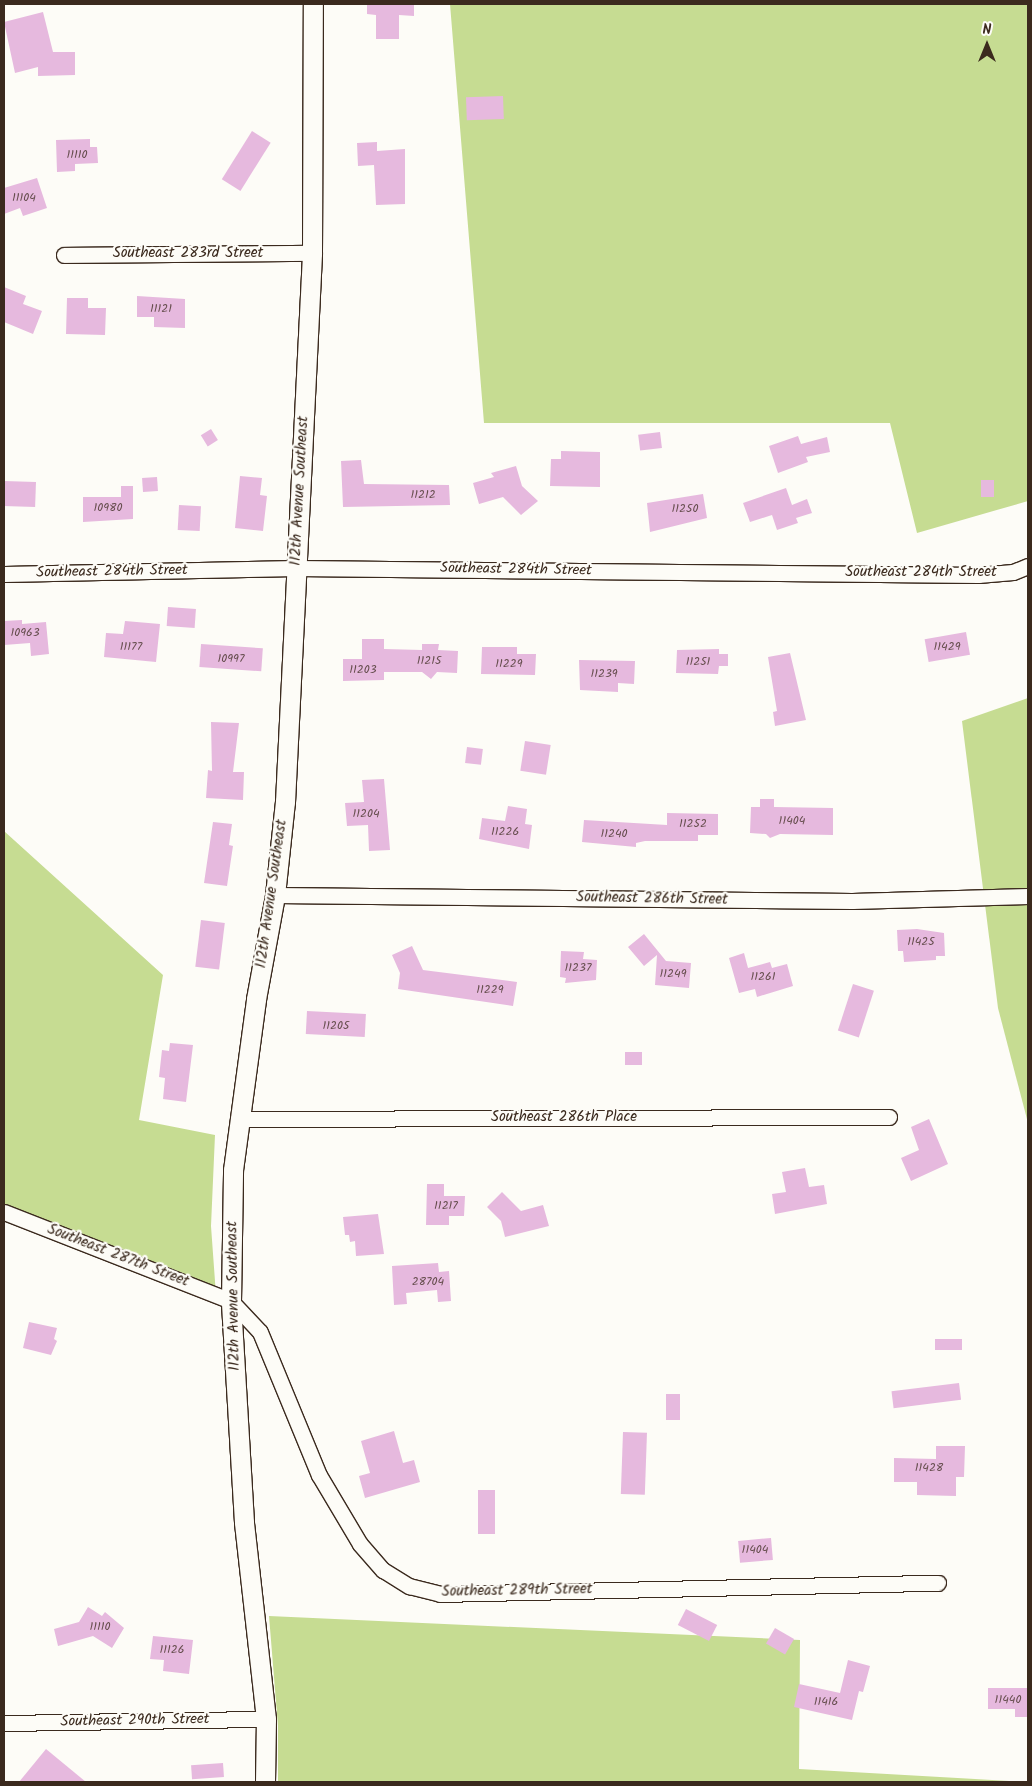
<!DOCTYPE html>
<style>
body{margin:0}
#map{position:relative;width:1032px;height:1786px;overflow:hidden;background:#fdfcf7;font-family:Kalam,sans-serif}
div>[style]{position:absolute}
[style*='--x']{left:calc(var(--x)*1px);top:calc(var(--y)*1px);width:calc(var(--w)*1px);rotate:calc(var(--a)*1deg)}
.green>*{inset:0;background:#c6dc92}
.building>*{inset:0;background:#e6b9de;transform-origin:0 0}
.roads{filter:drop-shadow(1px 0 #3b2a1e) drop-shadow(-1px 0 #3b2a1e) drop-shadow(0 1px #3b2a1e) drop-shadow(0 -1px #3b2a1e)}
.minor>*{height:15px;margin:-7.5px;padding:0 7.5px;transform-origin:7.5px;border-radius:7.5px;background:#fdfcf7}
.tertiary>*{height:19px;margin:-9.5px;padding:0 9.5px;transform-origin:9.5px;border-radius:9.5px;background:#fdfcf7}
span{translate:-50% -50%;white-space:nowrap;text-align:center;line-height:1.15;-webkit-text-stroke:4.5px #fdfcf7;paint-order:stroke}
.number-label{font-size:12px;color:#664e4e}
.number-label span{-webkit-text-stroke-width:0}
.street-label{font-size:15px;color:#3b2a1e}
.frame{position:absolute;inset:0;border:5px solid #3b2a1e;pointer-events:none}
.north{position:absolute;left:962px;top:20px;width:50px;height:50px;-webkit-text-stroke:4px #fdfcf7;paint-order:stroke;rotate:0deg;font-size:14px;font-weight:700;line-height:20px;text-align:center;color:#3b2a1e}
.north::after{content:'';display:block;margin:auto;width:18px;height:22px;background:#3b2a1e;clip-path:polygon(50% 0,100% 100%,50% 72%,0 100%)}
</style>
<div id="map">
<div class="green">
<div style="clip-path:polygon(450px 4px,1028px 4px,1028px 501px,917px 533px,890px 423px,484px 423px)"></div>
<div style="clip-path:polygon(1028px 698px,1028px 1123px,998px 1008px,962px 721px)"></div>
<div style="clip-path:polygon(4px 831px,163px 975px,139px 1120px,215px 1135px,211px 1226px,216px 1295px,4px 1207px)"></div>
<div style="clip-path:polygon(269px 1616px,800px 1640px,799px 1769px,1028px 1782px,278px 1782px,278px 1726px)"></div>
</div>
<div class="building">
<div style="clip-path:polygon(367px 4px,414px 4px,414px 16px,399px 15px,399px 39px,376px 39px,376px 15px,367px 14px)"></div>
<div style="clip-path:polygon(43px 12px,53px 52px,75px 52px,75px 75px,38px 76px,38px 67px,15px 73px,4px 22px)"></div>
<div style="left:503px;top:96px;width:23px;height:37px;rotate:88deg"></div>
<div style="left:252px;top:131px;width:22px;height:57px;rotate:32deg"></div>
<div style="clip-path:polygon(90px 139px,90px 147px,97px 147px,98px 163px,75px 164px,75px 171px,57px 172px,56px 140px)"></div>
<div style="clip-path:polygon(377px 142px,377px 151px,405px 149px,405px 204px,376px 205px,374px 165px,358px 166px,357px 143px)"></div>
<div style="clip-path:polygon(37px 178px,47px 208px,23px 216px,20px 208px,4px 214px,4px 188px)"></div>
<div style="clip-path:polygon(4px 287px,26px 296px,23px 304px,42px 311px,33px 334px,4px 322px)"></div>
<div style="clip-path:polygon(137px 296px,185px 299px,185px 328px,154px 327px,154px 317px,137px 317px)"></div>
<div style="clip-path:polygon(67px 298px,88px 298px,88px 308px,106px 308px,105px 335px,66px 334px)"></div>
<div style="left:211px;top:429px;width:13px;height:12px;rotate:58deg"></div>
<div style="left:660px;top:432px;width:16px;height:22px;rotate:83deg"></div>
<div style="clip-path:polygon(798px 436px,801px 444px,827px 437px,830px 452px,806px 457px,808px 462px,778px 473px,769px 446px)"></div>
<div style="clip-path:polygon(561px 451px,600px 452px,600px 487px,550px 486px,551px 459px,561px 459px)"></div>
<div style="clip-path:polygon(361px 460px,364px 484px,449px 485px,450px 505px,343px 507px,341px 461px)"></div>
<div style="clip-path:polygon(516px 466px,522px 486px,538px 501px,521px 515px,503px 497px,479px 504px,473px 483px,494px 477px,491px 473px)"></div>
<div style="clip-path:polygon(240px 476px,262px 478px,260px 495px,267px 496px,263px 531px,235px 528px)"></div>
<div style="left:157px;top:477px;width:14px;height:15px;rotate:86deg"></div>
<div style="left:981px;top:480px;width:13px;height:17px"></div>
<div style="left:4px;top:481px;width:32px;height:25px;rotate:2deg"></div>
<div style="clip-path:polygon(121px 486px,133px 486px,133px 519px,83px 522px,83px 497px,121px 497px)"></div>
<div style="clip-path:polygon(786px 488px,792px 505px,807px 499px,812px 513px,796px 518px,798px 523px,777px 530px,772px 515px,750px 522px,743px 503px)"></div>
<div style="clip-path:polygon(703px 494px,707px 518px,650px 532px,647px 503px)"></div>
<div style="left:179px;top:505px;width:22px;height:25px;rotate:3deg"></div>
<div style="left:168px;top:607px;width:28px;height:19px;rotate:4deg"></div>
<div style="clip-path:polygon(22px 620px,22px 624px,46px 622px,49px 654px,31px 656px,30px 643px,4px 645px,4px 621px)"></div>
<div style="clip-path:polygon(125px 621px,160px 624px,156px 662px,104px 657px,106px 633px,123px 634px)"></div>
<div style="left:966px;top:632px;width:23px;height:42px;rotate:80deg"></div>
<div style="clip-path:polygon(362px 639px,384px 639px,384px 649px,422px 650px,422px 644px,439px 644px,438px 650px,458px 651px,457px 673px,437px 672px,431px 679px,422px 672px,384px 672px,384px 680px,343px 681px,343px 659px,362px 659px)"></div>
<div style="left:201px;top:644px;width:62px;height:23px;rotate:4deg"></div>
<div style="clip-path:polygon(482px 647px,517px 647px,517px 654px,536px 654px,535px 675px,481px 674px)"></div>
<div style="clip-path:polygon(719px 649px,719px 654px,728px 654px,728px 666px,719px 666px,718px 674px,676px 673px,677px 650px)"></div>
<div style="clip-path:polygon(790px 653px,806px 720px,775px 726px,773px 712px,777px 711px,768px 657px)"></div>
<div style="clip-path:polygon(579px 660px,635px 661px,634px 684px,618px 683px,618px 692px,580px 690px)"></div>
<div style="clip-path:polygon(211px 722px,239px 723px,233px 772px,244px 772px,243px 800px,206px 798px,208px 770px,212px 771px)"></div>
<div style="left:525px;top:741px;width:26px;height:30px;rotate:9deg"></div>
<div style="left:467px;top:747px;width:16px;height:16px;rotate:7deg"></div>
<div style="clip-path:polygon(384px 779px,390px 850px,369px 851px,368px 825px,347px 826px,345px 803px,364px 802px,362px 780px)"></div>
<div style="clip-path:polygon(760px 799px,774px 799px,774px 807px,833px 808px,833px 835px,780px 834px,770px 838px,766px 834px,750px 833px,751px 807px,760px 807px)"></div>
<div style="clip-path:polygon(508px 806px,527px 809px,525px 824px,532px 825px,529px 849px,479px 839px,482px 818px,505px 821px)"></div>
<div style="clip-path:polygon(667px 813px,718px 814px,718px 835px,698px 835px,698px 841px,645px 841px,636px 843px,636px 847px,582px 842px,584px 820px,667px 825px)"></div>
<div style="clip-path:polygon(213px 822px,232px 824px,229px 845px,233px 846px,227px 886px,204px 883px)"></div>
<div style="left:201px;top:920px;width:24px;height:47px;rotate:7deg"></div>
<div style="clip-path:polygon(917px 929px,944px 933px,945px 956px,936px 956px,936px 960px,904px 962px,903px 951px,898px 951px,897px 930px)"></div>
<div style="clip-path:polygon(644px 934px,666px 961px,691px 963px,689px 988px,655px 985px,657px 955px,644px 966px,628px 947px)"></div>
<div style="clip-path:polygon(412px 946px,423px 970px,517px 982px,513px 1006px,398px 989px,400px 973px,392px 955px)"></div>
<div style="clip-path:polygon(561px 951px,584px 952px,583px 959px,597px 960px,596px 980px,565px 983px,566px 978px,560px 977px)"></div>
<div style="clip-path:polygon(744px 953px,748px 968px,770px 962px,772px 968px,787px 964px,793px 986px,757px 997px,755px 989px,739px 993px,729px 958px)"></div>
<div style="left:853px;top:984px;width:22px;height:49px;rotate:18deg"></div>
<div style="left:307px;top:1011px;width:59px;height:23px;rotate:3deg"></div>
<div style="clip-path:polygon(170px 1043px,193px 1045px,186px 1102px,163px 1099px,165px 1078px,159px 1077px,162px 1050px,169px 1051px)"></div>
<div style="left:625px;top:1052px;width:17px;height:13px"></div>
<div style="clip-path:polygon(929px 1119px,948px 1164px,911px 1181px,901px 1158px,919px 1150px,911px 1127px)"></div>
<div style="clip-path:polygon(805px 1168px,809px 1187px,824px 1185px,827px 1204px,775px 1214px,772px 1194px,786px 1192px,782px 1172px)"></div>
<div style="clip-path:polygon(427px 1184px,444px 1184px,444px 1196px,465px 1196px,464px 1216px,449px 1216px,449px 1225px,426px 1225px)"></div>
<div style="clip-path:polygon(502px 1192px,521px 1211px,543px 1205px,549px 1226px,505px 1237px,501px 1221px,487px 1207px)"></div>
<div style="clip-path:polygon(378px 1214px,384px 1254px,356px 1256px,355px 1241px,350px 1242px,349px 1235px,345px 1235px,343px 1217px)"></div>
<div style="clip-path:polygon(438px 1263px,439px 1272px,449px 1271px,451px 1301px,438px 1302px,437px 1290px,406px 1293px,407px 1304px,394px 1305px,392px 1266px)"></div>
<div style="clip-path:polygon(29px 1322px,57px 1328px,54px 1339px,57px 1341px,51px 1355px,23px 1348px)"></div>
<div style="left:962px;top:1339px;width:11px;height:27px;rotate:90deg"></div>
<div style="left:959px;top:1383px;width:17px;height:68px;rotate:83deg"></div>
<div style="left:680px;top:1394px;width:26px;height:14px;rotate:90deg"></div>
<div style="clip-path:polygon(394px 1431px,403px 1463px,414px 1460px,420px 1482px,365px 1498px,359px 1476px,370px 1473px,361px 1441px)"></div>
<div style="left:623px;top:1432px;width:24px;height:62px;rotate:2deg"></div>
<div style="clip-path:polygon(936px 1446px,965px 1446px,964px 1477px,956px 1477px,956px 1496px,917px 1495px,917px 1482px,894px 1482px,894px 1458px,936px 1459px)"></div>
<div style="left:478px;top:1490px;width:17px;height:44px"></div>
<div style="left:771px;top:1538px;width:22px;height:33px;rotate:85deg"></div>
<div style="clip-path:polygon(88px 1607px,102px 1616px,105px 1612px,124px 1628px,112px 1648px,93px 1636px,58px 1646px,54px 1629px,79px 1622px)"></div>
<div style="left:686px;top:1609px;width:35px;height:18px;rotate:27deg"></div>
<div style="left:775px;top:1628px;width:22px;height:18px;rotate:30deg"></div>
<div style="clip-path:polygon(153px 1636px,193px 1640px,189px 1674px,163px 1671px,164px 1660px,150px 1659px)"></div>
<div style="clip-path:polygon(848px 1660px,870px 1666px,863px 1692px,859px 1691px,852px 1720px,794px 1707px,799px 1684px,840px 1693px)"></div>
<div style="clip-path:polygon(988px 1688px,1028px 1688px,1028px 1717px,1015px 1717px,1015px 1709px,988px 1709px)"></div>
<div style="clip-path:polygon(46px 1749px,86px 1782px,19px 1782px)"></div>
<div style="left:223px;top:1763px;width:14px;height:32px;rotate:86deg"></div>
</div>
<div class="roads">
<div class="minor">
<div style="--x:64;--y:255;--w:248;--a:-0.5"></div>
<div style="--x:4;--y:574;--w:292;--a:-1.2"></div>
<div style="--x:296;--y:568;--w:682;--a:0.59"></div>
<div style="--x:978;--y:575;--w:35;--a:-5"></div>
<div style="--x:1013;--y:572;--w:16;--a:-22"></div>
<div style="--x:275;--y:895;--w:577;--a:0.6"></div>
<div style="--x:852;--y:901;--w:176;--a:-1.6"></div>
<div style="--x:238;--y:1119;--w:651;--a:-0.18"></div>
<div style="--x:4;--y:1212;--w:244;--a:21.4"></div>
<div style="--x:231;--y:1301;--w:42;--a:46.9"></div>
<div style="--x:260;--y:1332;--w:155;--a:67.6"></div>
<div style="--x:319;--y:1475;--w:80;--a:59.3"></div>
<div style="--x:360;--y:1544;--w:35;--a:49"></div>
<div style="--x:383;--y:1570;--w:31;--a:32"></div>
<div style="--x:409;--y:1586;--w:32;--a:14"></div>
<div style="--x:440;--y:1594;--w:498;--a:-1.3"></div>
<div style="--x:4;--y:1723;--w:262;--a:-0.9"></div>
</div>
<div class="tertiary">
<div style="--x:265;--y:1782;--w:63;--a:-89.1"></div>
<div style="--x:266;--y:1719;--w:198;--a:-96.4"></div>
<div style="--x:244;--y:1522;--w:221;--a:-93.4"></div>
<div style="--x:231;--y:1301;--w:131;--a:-89.1"></div>
<div style="--x:233;--y:1170;--w:173;--a:-82.3"></div>
<div style="--x:256;--y:999;--w:106;--a:-79.6"></div>
<div style="--x:275;--y:895;--w:94;--a:-83.9"></div>
<div style="--x:285;--y:802;--w:550;--a:-87.18"></div>
<div style="--x:312;--y:253;--w:249;--a:-89.8"></div>
</div>
</div>
<div class="number-label">
<span style="left:77px;top:155px">11110</span>
<span style="left:24px;top:198px">11104</span>
<span style="left:161px;top:309px">11121</span>
<span style="left:423px;top:495px">11212</span>
<span style="left:108px;top:508px">10980</span>
<span style="left:685px;top:509px">11250</span>
<span style="left:25px;top:633px">10963</span>
<span style="left:131px;top:647px">11177</span>
<span style="left:947px;top:647px">11429</span>
<span style="left:231px;top:659px">10997</span>
<span style="left:429px;top:661px">11215</span>
<span style="left:698px;top:662px">11251</span>
<span style="left:509px;top:664px">11229</span>
<span style="left:363px;top:670px">11203</span>
<span style="left:604px;top:674px">11239</span>
<span style="left:366px;top:814px">11204</span>
<span style="left:792px;top:821px">11404</span>
<span style="left:693px;top:824px">11252</span>
<span style="left:505px;top:832px">11226</span>
<span style="left:614px;top:834px">11240</span>
<span style="left:921px;top:942px">11425</span>
<span style="left:578px;top:968px">11237</span>
<span style="left:673px;top:974px">11249</span>
<span style="left:763px;top:977px">11261</span>
<span style="left:490px;top:990px">11229</span>
<span style="left:336px;top:1026px">11205</span>
<span style="left:446px;top:1206px">11217</span>
<span style="left:428px;top:1282px">28704</span>
<span style="left:929px;top:1468px">11428</span>
<span style="left:755px;top:1550px">11404</span>
<span style="left:100px;top:1627px">11110</span>
<span style="left:172px;top:1650px">11126</span>
<span style="left:1008px;top:1700px">11440</span>
<span style="left:826px;top:1702px">11416</span>
</div>
<div class="street-label">
<span style="left:188px;top:254px">Southeast 283rd Street</span>
<span style="left:300px;top:491px;rotate:-87deg">112th Avenue Southeast</span>
<span style="left:516px;top:570px;rotate:1deg">Southeast 284th Street</span>
<span style="left:112px;top:572px;rotate:-1deg">Southeast 284th Street</span>
<span style="left:921px;top:573px">Southeast 284th Street</span>
<span style="left:272px;top:894px;rotate:-82deg">112th Avenue Southeast</span>
<span style="left:652px;top:899px;rotate:1deg">Southeast 286th Street</span>
<span style="left:564px;top:1118px">Southeast 286th Place</span>
<span style="left:118px;top:1256px;rotate:21deg">Southeast 287th Street</span>
<span style="left:234px;top:1296px;rotate:-91deg">112th Avenue Southeast</span>
<span style="left:517px;top:1591px;rotate:-1deg">Southeast 289th Street</span>
<span style="left:135px;top:1721px;rotate:-1deg">Southeast 290th Street</span>
</div>
<div class="frame"></div>
<div class="north">N</div>
</div>
